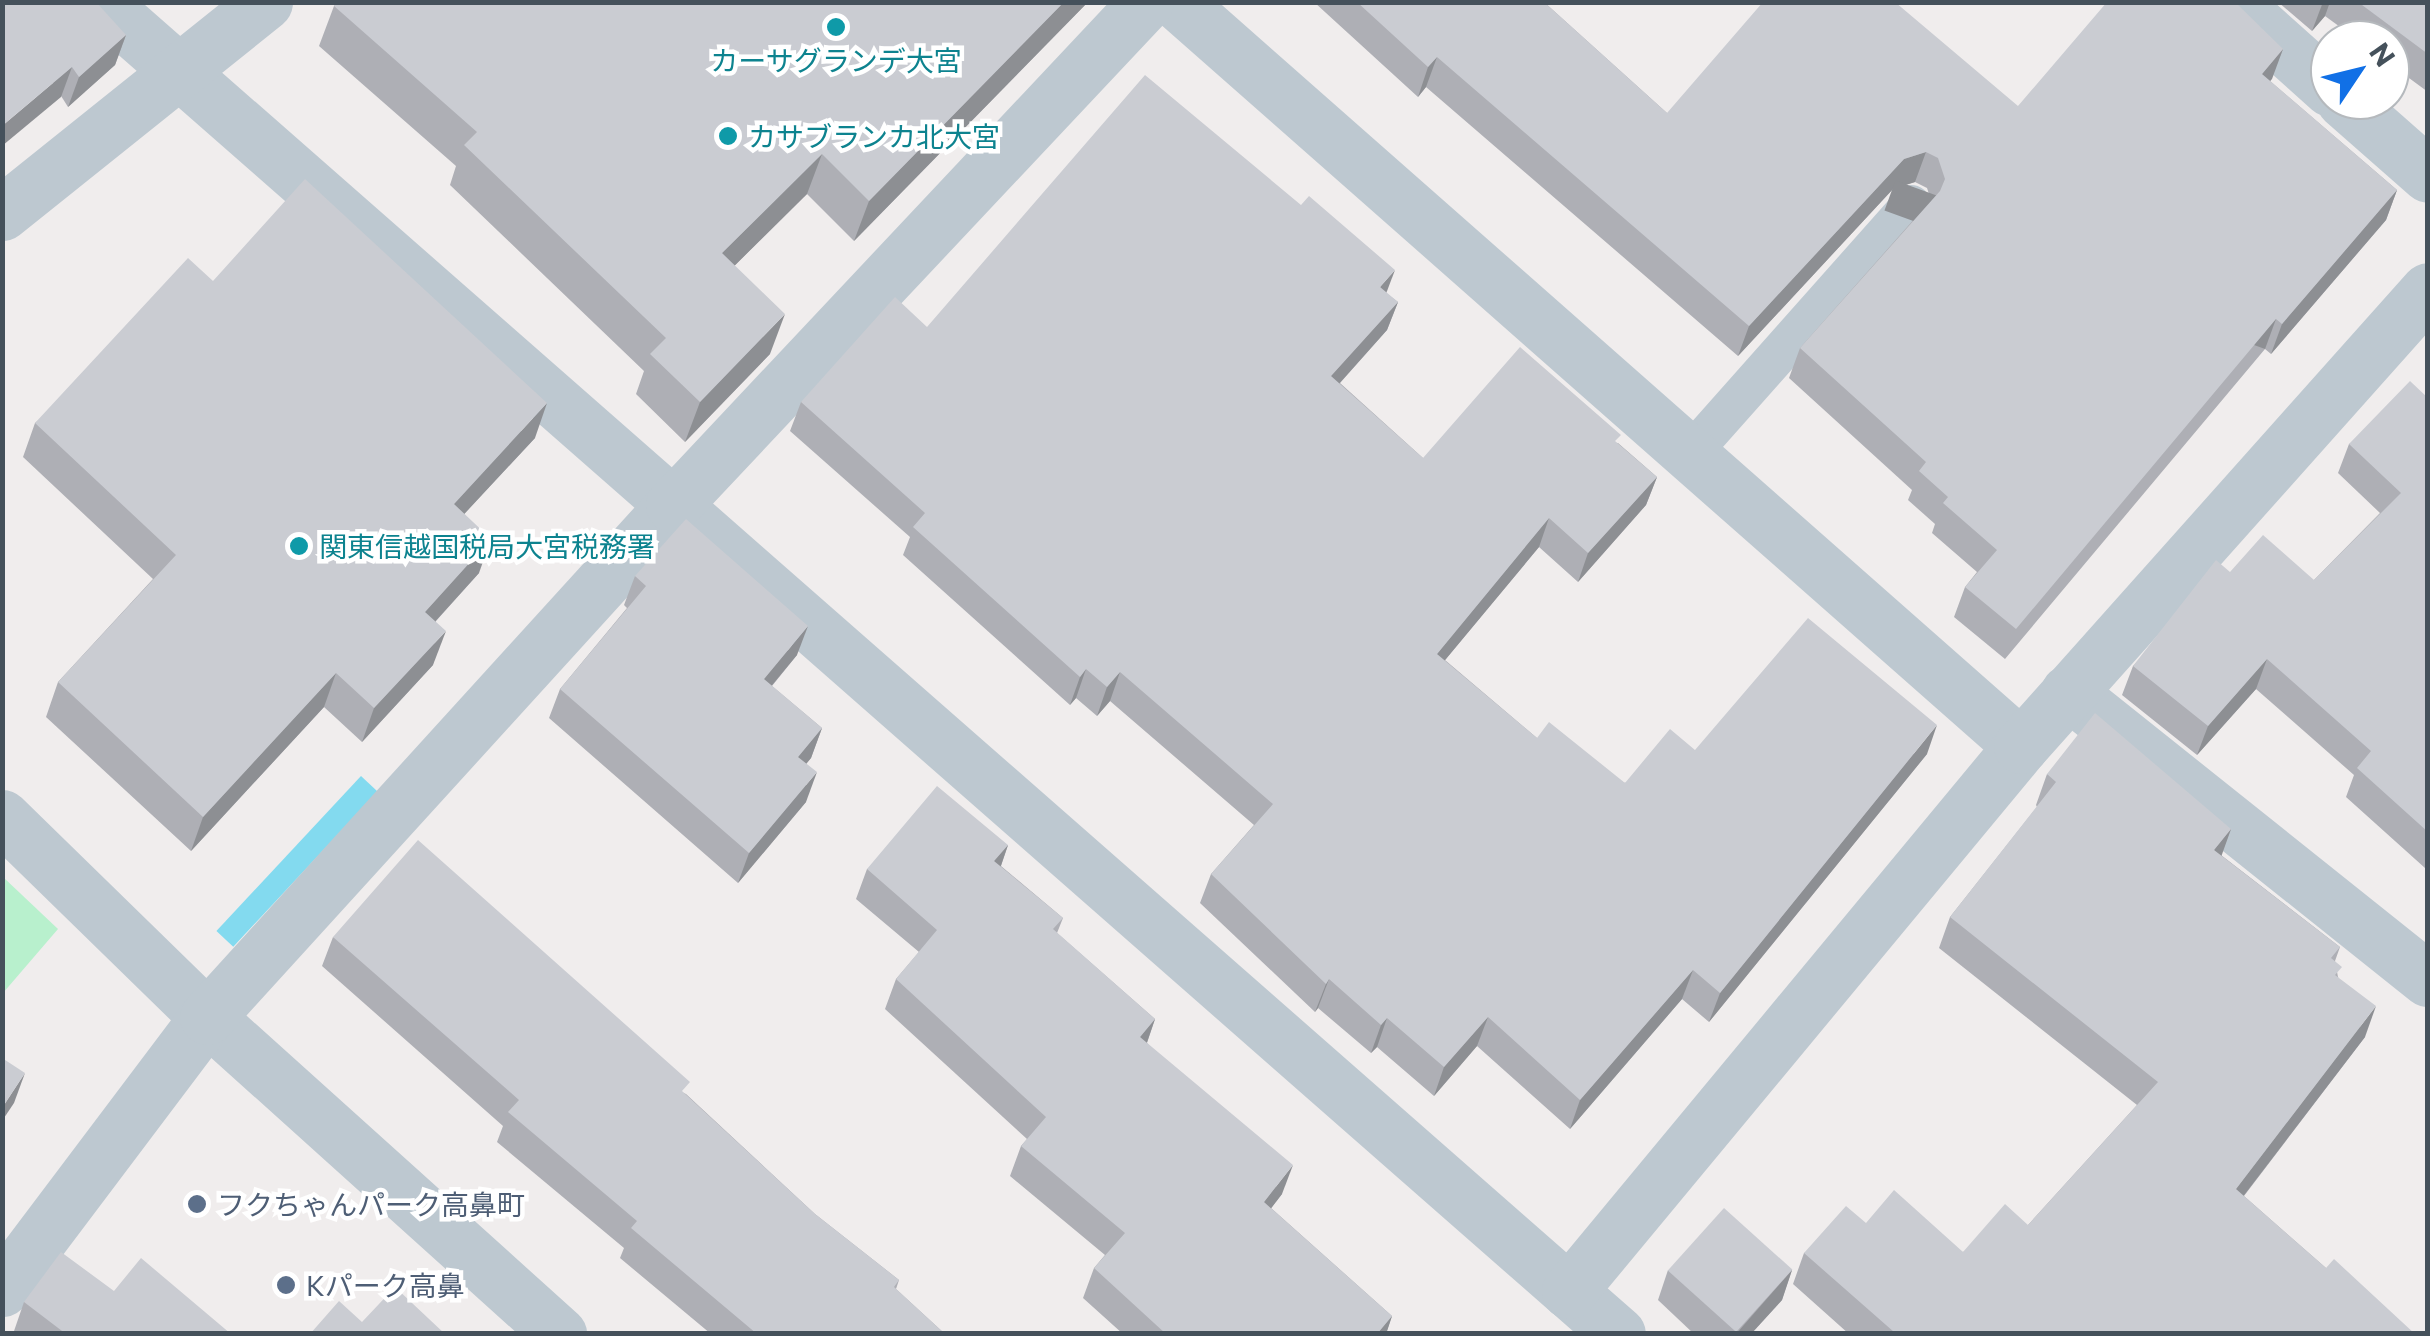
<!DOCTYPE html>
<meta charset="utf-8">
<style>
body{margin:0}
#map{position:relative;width:2430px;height:1336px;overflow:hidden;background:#f0eded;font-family:Commissioner,"Noto Sans JP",sans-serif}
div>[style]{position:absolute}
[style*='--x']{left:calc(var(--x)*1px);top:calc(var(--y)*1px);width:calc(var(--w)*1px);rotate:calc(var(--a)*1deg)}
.green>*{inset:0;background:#b8f0cd}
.water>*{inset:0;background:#83daef;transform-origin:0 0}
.lane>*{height:40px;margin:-20px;padding:0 20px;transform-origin:20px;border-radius:20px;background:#bdc8d0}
.street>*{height:55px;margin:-27.5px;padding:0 27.5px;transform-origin:27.5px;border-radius:27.5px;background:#bdc8d0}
.wall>*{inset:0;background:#aeafb5}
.shaded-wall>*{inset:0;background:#8d8f93;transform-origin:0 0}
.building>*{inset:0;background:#caccd2;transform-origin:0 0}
.dots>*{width:28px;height:28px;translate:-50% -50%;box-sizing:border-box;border:5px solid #fff;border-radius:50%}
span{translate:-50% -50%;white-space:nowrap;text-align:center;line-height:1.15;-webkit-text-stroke:9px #fff;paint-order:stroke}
.culture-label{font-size:28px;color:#0d838f}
.left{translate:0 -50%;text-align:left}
.service-label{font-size:28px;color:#4e5e75}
.frame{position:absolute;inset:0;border:5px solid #45515b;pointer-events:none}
.north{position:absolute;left:2310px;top:20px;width:100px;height:100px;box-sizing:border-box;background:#fff;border:2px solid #b5b9bd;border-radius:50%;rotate:55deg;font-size:28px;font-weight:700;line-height:40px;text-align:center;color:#45515b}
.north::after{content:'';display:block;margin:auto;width:35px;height:45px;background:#1170e6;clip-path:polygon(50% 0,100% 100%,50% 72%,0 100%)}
</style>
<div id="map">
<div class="green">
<div style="clip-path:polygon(3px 877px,58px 929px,3px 993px)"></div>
</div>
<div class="water">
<div style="left:361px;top:776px;width:23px;height:212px;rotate:43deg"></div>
</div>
<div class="lane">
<div style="--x:1690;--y:454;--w:333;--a:-48.4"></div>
</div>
<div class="street">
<div style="--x:100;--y:2;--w:1954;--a:41.27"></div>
<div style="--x:1177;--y:2;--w:1125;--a:41.4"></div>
<div style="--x:2233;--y:2;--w:130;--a:41.9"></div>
<div style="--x:2343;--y:100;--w:113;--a:41.4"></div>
<div style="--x:2;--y:213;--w:337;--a:-38.7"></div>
<div style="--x:2068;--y:692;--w:460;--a:38.6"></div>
<div style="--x:2;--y:817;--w:286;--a:44.3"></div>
<div style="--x:207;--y:1017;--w:474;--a:42"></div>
<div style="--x:2;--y:1289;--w:341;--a:-53"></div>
<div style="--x:207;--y:1017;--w:692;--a:-47.69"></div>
<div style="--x:673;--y:505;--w:690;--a:-46.76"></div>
<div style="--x:1618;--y:1334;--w:65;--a:-138.7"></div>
<div style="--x:1569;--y:1291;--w:708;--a:-50.33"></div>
<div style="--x:2021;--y:746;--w:611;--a:-48.25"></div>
</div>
<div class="wall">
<div style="clip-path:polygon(2px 2px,126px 35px,115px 65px,68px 107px)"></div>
<div style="clip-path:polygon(337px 2px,1088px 2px,854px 241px,807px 194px,734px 266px,770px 354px,685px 442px,636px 394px,644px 371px,450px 185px,456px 166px,319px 46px,334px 6px)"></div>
<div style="clip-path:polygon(1314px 2px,1544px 2px,1667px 113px,2018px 106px,2283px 49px,2270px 81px,2397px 190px,2386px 220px,2271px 354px,2265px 349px,2005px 659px,1954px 617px,1965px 587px,1977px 572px,1932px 533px,1935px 524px,1908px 500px,1912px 490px,1789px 378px,1800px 348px,1931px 200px,1927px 188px,1915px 182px,1893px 189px,1738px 356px,1426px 87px,1418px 97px)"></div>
<div style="clip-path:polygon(2278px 2px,2428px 2px,2428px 92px,2390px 64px,2390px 40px,2358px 40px,2325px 16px,2312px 31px)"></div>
<div style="clip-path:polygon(213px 281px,535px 438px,464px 514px,479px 573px,436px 621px,433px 665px,362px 742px,324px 707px,191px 851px,46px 717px,58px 682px,153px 579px,23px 457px,35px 423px)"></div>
<div style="clip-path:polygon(1386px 293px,1398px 302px,1387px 330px,1340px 383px,1423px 458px,1618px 443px,1657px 477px,1646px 505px,1578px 582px,1539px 547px,1445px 660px,1537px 738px,1625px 783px,1695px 750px,1927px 754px,1709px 1022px,1682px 999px,1570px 1129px,1477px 1046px,1434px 1096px,1377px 1047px,1371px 1053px,1318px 1008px,1315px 1012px,1200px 903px,1211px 874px,1254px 825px,1110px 701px,1097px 716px,1076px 698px,1070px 705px,903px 555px,910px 537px,790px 431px,801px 402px,927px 327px)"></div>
<div style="clip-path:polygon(2428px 398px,2428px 865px,2425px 868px,2346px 797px,2354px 775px,2256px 689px,2197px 755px,2122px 695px,2133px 666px,2230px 572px,2314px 580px,2380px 513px,2338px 473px,2349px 444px)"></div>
<div style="clip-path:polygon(635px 576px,797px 655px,772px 686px,822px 728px,811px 758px,806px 764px,806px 802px,738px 883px,549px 718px,560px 689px,627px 608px,624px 605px)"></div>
<div style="clip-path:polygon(2047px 774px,2231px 829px,2221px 855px,2340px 947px,2335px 961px,2338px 977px,2365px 1037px,2244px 1196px,2326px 1268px,2415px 1334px,1849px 1334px,1793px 1284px,1804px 1253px,1866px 1223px,1963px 1252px,2028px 1225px,2137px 1105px,1939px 948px,1950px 917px,2037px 807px,2036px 805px)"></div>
<div style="clip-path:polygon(1008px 845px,1001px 866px,1063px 918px,1057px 933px,1155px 1019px,1147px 1043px,1282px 1194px,1271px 1208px,1392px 1316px,1386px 1334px,1123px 1334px,1083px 1298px,1094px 1268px,1105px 1255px,1010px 1176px,1021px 1146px,1027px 1139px,885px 1009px,896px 979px,919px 952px,856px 899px,867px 869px)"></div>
<div style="clip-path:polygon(333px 937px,686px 1094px,815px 1214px,899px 1280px,896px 1289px,945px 1334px,711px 1334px,620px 1258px,624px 1248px,497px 1142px,503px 1126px,322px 966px)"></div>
<div style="clip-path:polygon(1668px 1270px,1792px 1270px,1782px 1300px,1751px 1334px,1694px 1334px,1658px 1300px)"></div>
<div style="clip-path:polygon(114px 1291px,231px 1334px,17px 1334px,14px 1331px,24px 1302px)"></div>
</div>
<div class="shaded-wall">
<div style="clip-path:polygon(1064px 2px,1088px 2px,854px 241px,869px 201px)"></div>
<div style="clip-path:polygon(2323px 2px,2330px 2px,2325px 16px,2312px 31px)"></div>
<div style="clip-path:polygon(126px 35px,115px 65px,68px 107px,79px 77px)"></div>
<div style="clip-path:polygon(2283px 49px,2272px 79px,2251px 103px,2262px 74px)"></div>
<div style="clip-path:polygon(1437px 57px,1426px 87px,1418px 97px,1428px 67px)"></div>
<div style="clip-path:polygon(72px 67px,61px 97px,2px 146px,2px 126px)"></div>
<div style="clip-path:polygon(1926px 152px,1915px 182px,1893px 189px,1738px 356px,1749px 326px,1904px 159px)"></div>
<div style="clip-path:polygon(822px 154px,807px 194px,707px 293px,722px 253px)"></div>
<div style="clip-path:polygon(2397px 190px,2386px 220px,2271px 354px,2282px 324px)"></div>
<div style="clip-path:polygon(1395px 270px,1384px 299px,1380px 287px)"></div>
<div style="clip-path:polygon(1398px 302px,1387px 330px,1321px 404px,1331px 376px)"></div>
<div style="clip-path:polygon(785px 314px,770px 354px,685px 442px,700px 402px)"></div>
<div style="left:2276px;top:319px;width:32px;height:405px;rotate:110deg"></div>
<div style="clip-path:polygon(547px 403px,535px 438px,441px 539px,454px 504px)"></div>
<div style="clip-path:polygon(1657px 477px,1646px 505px,1578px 582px,1588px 553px)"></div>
<div style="clip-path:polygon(1549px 518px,1539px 547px,1426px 683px,1437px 654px)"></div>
<div style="clip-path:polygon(491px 539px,479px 573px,413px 646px,425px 612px)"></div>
<div style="clip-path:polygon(808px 626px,797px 655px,753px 708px,764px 679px)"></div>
<div style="clip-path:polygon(446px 631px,433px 665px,362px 742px,374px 708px)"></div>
<div style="clip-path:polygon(2267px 659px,2256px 689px,2197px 755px,2208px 726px)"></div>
<div style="clip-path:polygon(1086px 669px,1076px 698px,1070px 705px,1080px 677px)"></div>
<div style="clip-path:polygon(1120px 672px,1110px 701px,1097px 716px,1107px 687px)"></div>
<div style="clip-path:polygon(336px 673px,324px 707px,191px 851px,203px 817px)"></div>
<div style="clip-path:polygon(1937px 725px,1927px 754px,1709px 1022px,1720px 993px)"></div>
<div style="clip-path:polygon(822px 728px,811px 758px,787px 787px,798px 757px)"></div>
<div style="clip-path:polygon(817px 772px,806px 802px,738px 883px,749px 853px)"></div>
<div style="clip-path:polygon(2231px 829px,2220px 860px,2214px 850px)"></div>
<div style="clip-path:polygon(1008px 845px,998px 874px,994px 861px)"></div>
<div style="clip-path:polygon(1693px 970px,1682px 999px,1570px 1129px,1580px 1100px)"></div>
<div style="clip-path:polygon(1329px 979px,1318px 1008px,1315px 1012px,1326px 984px)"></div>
<div style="clip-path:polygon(2376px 1006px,2365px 1037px,2225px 1220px,2236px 1189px)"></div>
<div style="clip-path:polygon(1488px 1017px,1477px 1046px,1434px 1096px,1444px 1067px)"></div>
<div style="clip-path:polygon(1387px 1018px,1377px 1047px,1371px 1053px,1381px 1025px)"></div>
<div style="clip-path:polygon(1155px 1019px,1145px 1048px,1140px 1037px)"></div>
<div style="clip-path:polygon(25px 1073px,14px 1103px,2px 1121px,2px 1108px)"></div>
<div style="clip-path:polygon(1293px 1165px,1282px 1194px,1254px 1231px,1264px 1202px)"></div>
<div style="clip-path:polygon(1792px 1270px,1782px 1300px,1751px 1334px,1736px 1334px)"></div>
<div style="clip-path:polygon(1392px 1316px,1386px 1334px,1377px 1334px)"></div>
</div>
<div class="building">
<div style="clip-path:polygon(2px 2px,96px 2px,126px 35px,79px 77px,72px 67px,2px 126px)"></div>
<div style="clip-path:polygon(337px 2px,1064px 2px,869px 201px,822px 154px,722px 253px,785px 314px,700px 402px,650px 354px,666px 338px,464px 145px,477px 132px,334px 6px)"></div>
<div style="clip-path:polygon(1357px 2px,1544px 2px,1667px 113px,1763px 2px,1895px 2px,2018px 106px,2107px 2px,2235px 2px,2283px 49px,2262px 74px,2397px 190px,2282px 324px,2276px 319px,2016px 629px,1965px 587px,1997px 550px,1943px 503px,1948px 497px,1919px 471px,1926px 462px,1800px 348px,1940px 191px,1945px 179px,1938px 158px,1926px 152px,1904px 159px,1749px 326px,1437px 57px,1428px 67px)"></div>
<div style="clip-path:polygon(2358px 2px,2428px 2px,2428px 54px)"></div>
<div style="clip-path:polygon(1145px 75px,1301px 205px,1309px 196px,1395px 270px,1380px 287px,1398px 302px,1331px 376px,1423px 458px,1520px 347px,1621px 435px,1615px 441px,1657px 477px,1588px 553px,1549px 518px,1437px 654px,1537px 738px,1549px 722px,1625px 783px,1670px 729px,1695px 750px,1808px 618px,1937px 725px,1720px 993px,1693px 970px,1580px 1100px,1488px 1017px,1444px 1067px,1387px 1018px,1381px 1025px,1329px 979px,1326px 984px,1211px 874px,1273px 804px,1120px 672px,1107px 687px,1086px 669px,1080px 677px,913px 527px,925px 513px,801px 402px,895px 297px,927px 327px)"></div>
<div style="clip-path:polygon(305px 179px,547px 403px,454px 504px,491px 539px,425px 612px,446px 631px,374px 708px,336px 673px,203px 817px,58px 682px,176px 555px,35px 423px,188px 258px,213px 281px)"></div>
<div style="clip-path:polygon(2410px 381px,2428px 398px,2428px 832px,2357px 768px,2371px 751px,2267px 659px,2208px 726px,2133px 666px,2216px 560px,2230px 572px,2263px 535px,2314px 580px,2401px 493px,2349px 444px)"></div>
<div style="clip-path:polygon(686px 519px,808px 626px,764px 679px,822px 728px,798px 757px,817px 772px,749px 853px,560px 689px,646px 586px,635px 576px)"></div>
<div style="clip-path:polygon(2095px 713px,2231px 829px,2214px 850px,2340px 947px,2331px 958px,2342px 967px,2335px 975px,2376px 1006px,2236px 1189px,2326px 1268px,2334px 1259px,2415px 1334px,1893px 1334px,1894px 1332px,1804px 1253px,1846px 1206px,1866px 1223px,1894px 1190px,1963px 1252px,2005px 1204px,2028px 1225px,2158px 1082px,1950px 917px,2056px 782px,2047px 774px)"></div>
<div style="clip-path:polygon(937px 786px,1008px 845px,994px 861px,1063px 918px,1053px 929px,1155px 1019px,1140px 1037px,1293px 1165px,1264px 1202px,1392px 1316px,1377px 1334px,1166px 1334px,1094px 1268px,1125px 1233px,1021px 1146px,1046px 1117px,896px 979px,937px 930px,867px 869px)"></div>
<div style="clip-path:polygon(418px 840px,690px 1082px,682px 1091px,815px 1214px,899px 1280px,894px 1287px,945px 1334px,757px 1334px,631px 1228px,637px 1221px,508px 1112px,519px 1100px,333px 937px)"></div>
<div style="clip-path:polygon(2px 1058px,25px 1073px,2px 1108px)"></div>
<div style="left:1724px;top:1208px;width:92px;height:84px;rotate:42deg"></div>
<div style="clip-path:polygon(61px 1252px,114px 1291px,141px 1258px,231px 1334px,66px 1334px,24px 1302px)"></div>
<div style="clip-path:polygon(395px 1287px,445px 1334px,310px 1334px,339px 1301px,362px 1322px)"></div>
</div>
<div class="dots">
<div style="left:836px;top:27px;background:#0f9aa8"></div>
<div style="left:728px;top:136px;background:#0f9aa8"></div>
<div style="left:299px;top:546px;background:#0f9aa8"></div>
<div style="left:197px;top:1204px;background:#5c6f8a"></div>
<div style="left:286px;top:1285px;background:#5c6f8a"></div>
</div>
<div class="culture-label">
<span style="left:836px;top:60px">カーサグランデ大宮</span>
<span class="left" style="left:748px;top:136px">カサブランカ北大宮</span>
<span class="left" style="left:319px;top:546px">関東信越国税局大宮税務署</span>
</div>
<div class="service-label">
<span class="left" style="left:217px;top:1204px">フクちゃんパーク高鼻町</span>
<span class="left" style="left:306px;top:1285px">Kパーク高鼻</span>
</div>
<div class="frame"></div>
<div class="north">N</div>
</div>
